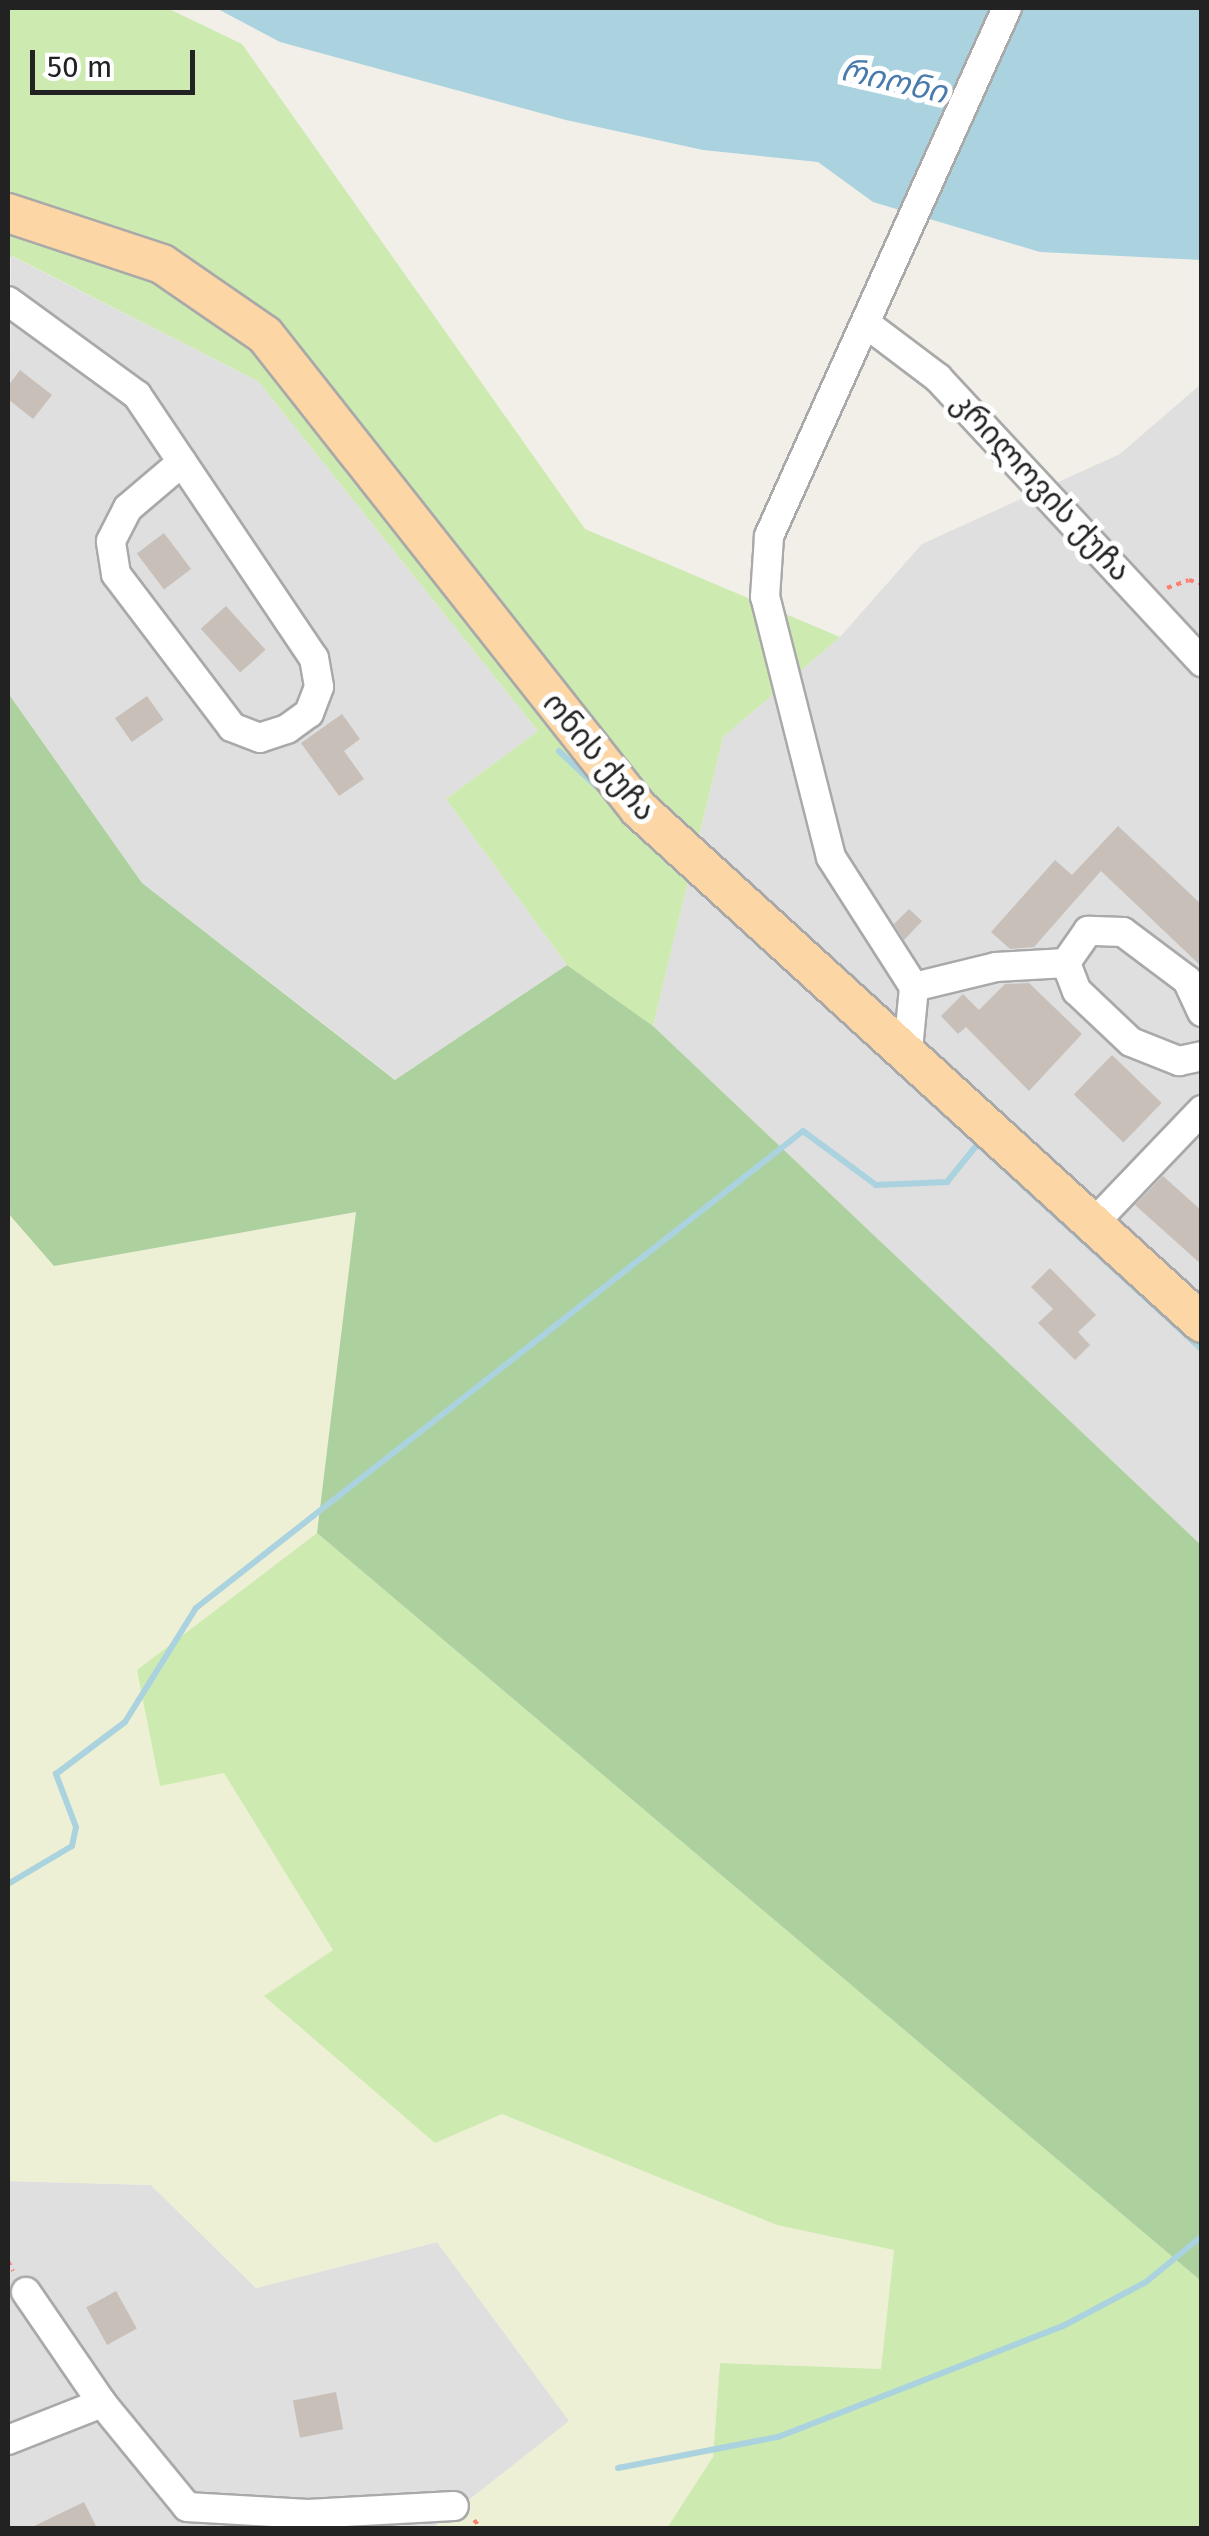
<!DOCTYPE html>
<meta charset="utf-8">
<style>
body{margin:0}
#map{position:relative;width:1209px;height:2536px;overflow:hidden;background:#f2efe9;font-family:"Fira Sans","Noto Sans Georgian",sans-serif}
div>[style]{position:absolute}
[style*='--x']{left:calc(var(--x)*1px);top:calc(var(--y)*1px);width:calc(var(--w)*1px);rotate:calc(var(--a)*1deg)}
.residential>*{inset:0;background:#e0dfdf}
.farmland>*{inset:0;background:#eef0d5}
.grass>*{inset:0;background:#cdebb0}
.forest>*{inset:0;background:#add19e}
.water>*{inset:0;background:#aad3df}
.stream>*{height:6px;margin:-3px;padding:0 3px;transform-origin:3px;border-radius:3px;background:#aad3df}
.building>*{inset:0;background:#c7bfb8;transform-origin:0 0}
.path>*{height:4px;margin-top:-2px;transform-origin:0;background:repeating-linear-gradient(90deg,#fa8072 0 5px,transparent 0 10px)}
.roads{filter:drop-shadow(2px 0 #a9a9a9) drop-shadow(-2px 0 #a9a9a9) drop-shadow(0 2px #a9a9a9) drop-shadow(0 -2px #a9a9a9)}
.minor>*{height:28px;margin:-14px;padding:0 14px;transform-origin:14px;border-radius:14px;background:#fff}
.major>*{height:38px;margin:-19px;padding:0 19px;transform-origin:19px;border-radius:19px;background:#fcd6a4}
span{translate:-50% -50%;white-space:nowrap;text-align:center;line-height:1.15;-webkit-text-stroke:10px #fff;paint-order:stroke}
.street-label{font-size:30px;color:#222}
.water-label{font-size:32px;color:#4a7aab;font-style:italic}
.frame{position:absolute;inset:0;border:10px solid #222;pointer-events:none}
.scale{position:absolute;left:30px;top:50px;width:165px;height:45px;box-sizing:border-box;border:5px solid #222;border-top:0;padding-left:12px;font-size:30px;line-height:35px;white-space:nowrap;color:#222;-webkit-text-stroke:8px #fff;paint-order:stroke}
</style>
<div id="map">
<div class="residential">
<div style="clip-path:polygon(11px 256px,258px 381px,538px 731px,446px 799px,567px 965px,396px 1080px,142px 883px,8px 693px)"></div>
<div style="clip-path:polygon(1201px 384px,1201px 1545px,653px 1026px,723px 737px,840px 637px,922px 544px,1120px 454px)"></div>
<div style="clip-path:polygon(8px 2181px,151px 2185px,256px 2288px,437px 2242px,570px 2421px,433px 2528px,8px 2528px)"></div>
</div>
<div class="farmland">
<div style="clip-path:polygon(357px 1212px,317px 1533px,137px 1671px,224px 1773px,333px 1950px,264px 1996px,502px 2114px,777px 2225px,894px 2250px,881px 2369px,720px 2363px,713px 2458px,667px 2528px,433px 2528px,569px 2421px,437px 2242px,256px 2288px,151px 2185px,8px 2181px,8px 1213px,55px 1266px)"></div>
</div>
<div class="grass">
<div style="clip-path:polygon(8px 8px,167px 8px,242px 44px,585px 529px,840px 637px,723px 737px,653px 1026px,567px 965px,446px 799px,538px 731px,258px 381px,12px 256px,8px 260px)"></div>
<div style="clip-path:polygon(317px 1533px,1201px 2281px,1201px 2528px,667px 2528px,713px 2457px,720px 2363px,881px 2369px,894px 2250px,777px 2225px,502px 2114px,435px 2143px,264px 1996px,333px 1950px,224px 1773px,160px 1786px,137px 1670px)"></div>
</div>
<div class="forest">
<div style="clip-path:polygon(8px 693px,142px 883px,395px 1080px,567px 965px,653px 1026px,1201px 1545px,1201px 2281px,317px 1533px,356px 1212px,54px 1266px,8px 1213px)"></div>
</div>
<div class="water">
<div style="clip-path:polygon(216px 8px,1201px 8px,1201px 260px,1040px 252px,873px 202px,818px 162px,703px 150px,566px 120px,280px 42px)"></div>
</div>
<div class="stream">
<div style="--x:559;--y:751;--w:59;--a:43.6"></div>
<div style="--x:898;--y:1071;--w:413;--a:42.5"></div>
<div style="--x:8;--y:1884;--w:74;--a:-30.7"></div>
<div style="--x:72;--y:1846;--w:19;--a:-78"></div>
<div style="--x:76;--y:1827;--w:57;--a:-110.7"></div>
<div style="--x:56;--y:1774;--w:86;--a:-37"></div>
<div style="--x:125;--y:1722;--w:134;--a:-58.1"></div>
<div style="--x:196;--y:1608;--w:772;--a:-38.16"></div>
<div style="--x:803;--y:1131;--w:91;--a:36.5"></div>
<div style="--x:876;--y:1185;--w:71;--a:-2.4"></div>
<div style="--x:947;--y:1182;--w:48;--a:-51"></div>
<div style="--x:618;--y:2468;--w:163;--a:-11"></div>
<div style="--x:778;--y:2437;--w:306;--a:-21.3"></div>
<div style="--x:1063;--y:2326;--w:94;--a:-27.9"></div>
<div style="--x:1146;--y:2282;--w:72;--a:-39.4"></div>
</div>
<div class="building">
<div style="clip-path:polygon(20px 370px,52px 395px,33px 419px,8px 399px,8px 386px)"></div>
<div style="left:164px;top:533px;width:45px;height:34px;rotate:53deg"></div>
<div style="left:226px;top:606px;width:59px;height:34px;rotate:48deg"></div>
<div style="left:147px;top:696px;width:29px;height:39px;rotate:55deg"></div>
<div style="clip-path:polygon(342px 714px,360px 739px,344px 751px,364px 779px,339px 796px,301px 743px)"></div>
<div style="clip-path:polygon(1118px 826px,1202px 905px,1202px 967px,1101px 871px,1034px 947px,1010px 949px,991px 932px,1055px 860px,1072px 875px)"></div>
<div style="clip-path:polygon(909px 909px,922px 921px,904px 940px,894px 924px)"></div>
<div style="clip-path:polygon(1029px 983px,1082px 1034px,1029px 1091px,966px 1027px,958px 1034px,941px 1016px,963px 994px,979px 1010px,1005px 984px)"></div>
<div style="left:1112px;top:1055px;width:69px;height:55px;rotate:44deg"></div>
<div style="clip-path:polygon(1163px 1176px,1202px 1211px,1202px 1265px,1135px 1205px)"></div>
<div style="clip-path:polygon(1050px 1268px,1096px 1315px,1078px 1332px,1090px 1345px,1075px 1360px,1038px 1323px,1053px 1309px,1031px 1287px)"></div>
<div style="left:116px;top:2291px;width:43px;height:34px;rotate:61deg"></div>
<div style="left:336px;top:2392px;width:38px;height:44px;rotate:79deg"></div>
<div style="clip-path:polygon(84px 2502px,97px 2528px,30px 2528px)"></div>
</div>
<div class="path">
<div style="--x:1167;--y:588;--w:23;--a:-20"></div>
<div style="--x:1189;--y:580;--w:14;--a:17"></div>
<div style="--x:8;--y:2261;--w:11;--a:63"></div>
<div style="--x:474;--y:2520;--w:11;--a:49"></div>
</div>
<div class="roads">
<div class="minor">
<div style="--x:8;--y:301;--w:160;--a:36.1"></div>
<div style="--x:137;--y:395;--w:317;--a:56.1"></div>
<div style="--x:314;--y:658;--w:29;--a:80"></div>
<div style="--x:319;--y:687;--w:28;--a:111"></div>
<div style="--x:309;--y:713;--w:27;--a:144"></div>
<div style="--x:287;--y:729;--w:28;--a:162"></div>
<div style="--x:260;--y:738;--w:30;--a:-159"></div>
<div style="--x:232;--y:727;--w:192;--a:-127.2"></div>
<div style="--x:116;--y:574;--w:33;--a:-99"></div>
<div style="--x:111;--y:541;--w:37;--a:-63"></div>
<div style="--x:128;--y:508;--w:71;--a:-40.4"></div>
<div style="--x:868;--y:325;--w:88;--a:37.1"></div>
<div style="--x:938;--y:378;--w:388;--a:47.1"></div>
<div style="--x:914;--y:987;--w:84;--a:-13.7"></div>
<div style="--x:996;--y:967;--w:70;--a:-3.3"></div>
<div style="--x:1202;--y:1012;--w:35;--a:-115"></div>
<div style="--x:1187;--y:980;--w:80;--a:-143.1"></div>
<div style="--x:1123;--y:932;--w:35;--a:-178"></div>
<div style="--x:1088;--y:931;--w:39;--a:125"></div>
<div style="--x:1066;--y:963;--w:30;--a:69"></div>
<div style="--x:1077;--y:991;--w:74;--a:43.4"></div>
<div style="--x:1131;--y:1042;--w:52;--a:21.6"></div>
<div style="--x:1179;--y:1061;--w:24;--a:-12"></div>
<div style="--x:907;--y:1060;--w:73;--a:-84.5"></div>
<div style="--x:914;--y:987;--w:154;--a:-122.6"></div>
<div style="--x:831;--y:857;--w:268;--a:-104.2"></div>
<div style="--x:765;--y:597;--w:61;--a:-86.2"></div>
<div style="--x:769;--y:536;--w:579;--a:-65.74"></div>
<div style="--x:1092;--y:1225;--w:159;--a:-46.3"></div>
<div style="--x:26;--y:2292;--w:135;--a:55.6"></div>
<div style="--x:102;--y:2403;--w:134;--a:50.7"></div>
<div style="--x:187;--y:2507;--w:121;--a:3.3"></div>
<div style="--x:308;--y:2514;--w:146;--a:-3.1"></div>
<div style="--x:8;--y:2440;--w:101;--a:-21.5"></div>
</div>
<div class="major">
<div style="--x:8;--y:213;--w:162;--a:18.3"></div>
<div style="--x:162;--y:264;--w:125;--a:34.6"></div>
<div style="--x:265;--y:335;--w:604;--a:51.73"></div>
<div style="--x:639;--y:809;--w:762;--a:42.4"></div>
</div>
</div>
<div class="street-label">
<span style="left:1041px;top:487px;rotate:47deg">კრილოვის ქუჩა</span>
<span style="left:599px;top:757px;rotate:50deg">ონის ქუჩა</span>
</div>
<div class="water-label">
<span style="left:894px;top:81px;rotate:13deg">რიონი</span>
</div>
<div class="frame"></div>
<div class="scale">50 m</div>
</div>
